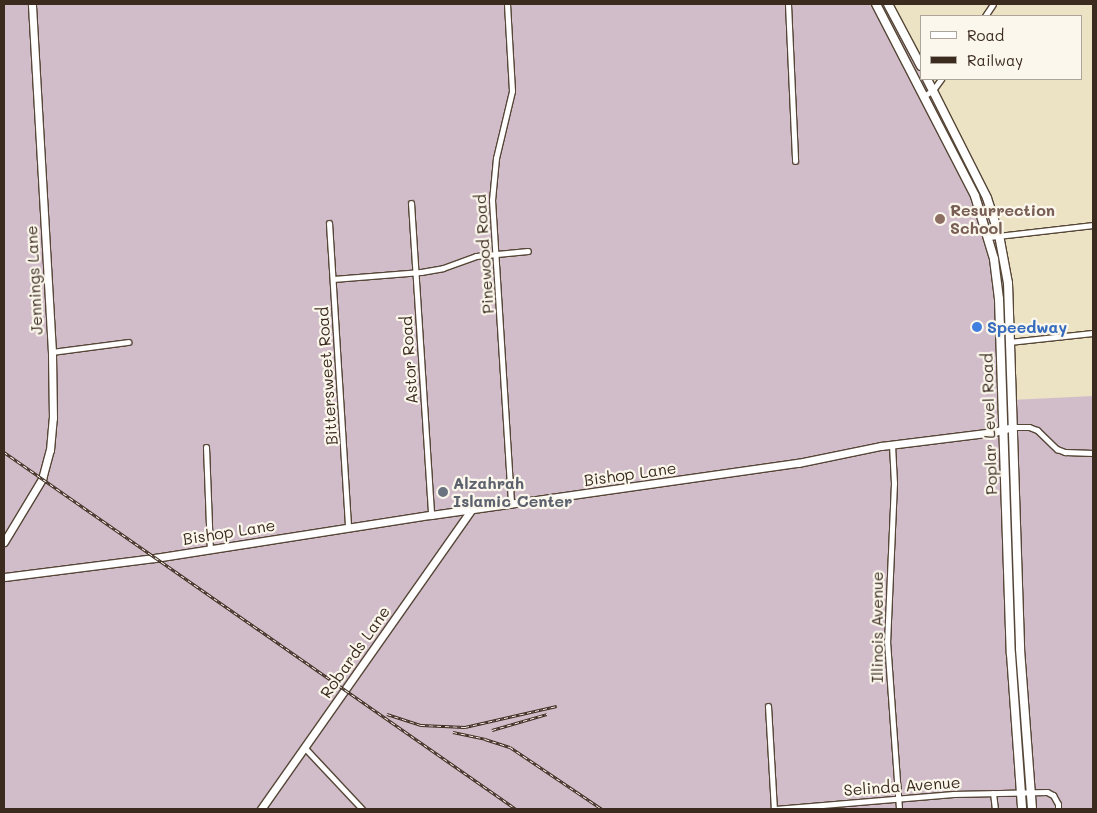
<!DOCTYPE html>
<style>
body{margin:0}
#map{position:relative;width:1097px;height:813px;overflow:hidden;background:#ece3c4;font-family:Mali,sans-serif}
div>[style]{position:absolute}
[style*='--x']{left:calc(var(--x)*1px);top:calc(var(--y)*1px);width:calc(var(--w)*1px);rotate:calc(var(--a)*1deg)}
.industrial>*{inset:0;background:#d1bdc9}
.roads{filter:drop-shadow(1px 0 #564637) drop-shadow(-1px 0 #564637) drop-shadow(0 1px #564637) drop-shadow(0 -1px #564637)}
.minor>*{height:5px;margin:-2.5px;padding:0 2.5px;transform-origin:2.5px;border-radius:2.5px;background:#fff}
.tertiary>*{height:7px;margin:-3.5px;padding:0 3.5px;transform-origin:3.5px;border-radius:3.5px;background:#fff}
.secondary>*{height:8px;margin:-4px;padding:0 4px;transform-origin:4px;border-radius:4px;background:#fff}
.rail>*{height:3px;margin-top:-1.5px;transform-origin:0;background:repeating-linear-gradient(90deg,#fbf7ec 0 4px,#3b2a1e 0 8px);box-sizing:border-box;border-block:1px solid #3b2a1e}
.dots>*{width:14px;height:14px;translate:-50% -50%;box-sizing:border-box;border:2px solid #fbf7ec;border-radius:50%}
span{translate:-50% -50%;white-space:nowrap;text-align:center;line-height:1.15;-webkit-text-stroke:4.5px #fbf7ec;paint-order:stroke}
.education-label{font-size:16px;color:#785e54;font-weight:700}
.left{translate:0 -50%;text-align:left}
.street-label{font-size:16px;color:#3b2a1e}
.shop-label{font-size:16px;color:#366cbe;font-weight:700}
.worship-label{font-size:16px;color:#5b616d;font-weight:700}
.frame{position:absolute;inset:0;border:5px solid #3b2a1e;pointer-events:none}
.legend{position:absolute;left:920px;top:15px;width:162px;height:65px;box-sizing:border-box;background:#fbf7ec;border:1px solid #aea59a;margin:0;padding:6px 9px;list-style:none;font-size:15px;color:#3b2a1e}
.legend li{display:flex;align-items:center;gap:10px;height:25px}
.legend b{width:25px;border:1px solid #aea59a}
</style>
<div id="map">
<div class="industrial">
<div style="clip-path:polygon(4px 4px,888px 4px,921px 66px,921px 79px,927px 79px,987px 198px,1008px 283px,1012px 400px,1093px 396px,1093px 809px,4px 809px)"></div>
</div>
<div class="roads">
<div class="minor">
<div style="--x:507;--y:4;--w:87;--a:86.7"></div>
<div style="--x:512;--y:91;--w:69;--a:103.4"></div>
<div style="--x:496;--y:158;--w:42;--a:95.4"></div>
<div style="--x:492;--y:200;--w:305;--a:86.4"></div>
<div style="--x:788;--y:4;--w:157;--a:87.4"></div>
<div style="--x:985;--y:16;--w:14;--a:-56"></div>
<div style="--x:924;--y:96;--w:11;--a:-34"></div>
<div style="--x:933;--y:90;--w:14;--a:-54"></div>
<div style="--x:411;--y:203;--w:313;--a:86.3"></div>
<div style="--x:329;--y:223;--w:305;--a:86.4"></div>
<div style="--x:989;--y:237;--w:105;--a:-6.6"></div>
<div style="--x:333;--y:279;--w:88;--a:-4.5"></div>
<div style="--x:421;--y:272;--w:22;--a:-10"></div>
<div style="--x:443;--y:268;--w:35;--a:-20"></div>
<div style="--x:476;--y:256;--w:52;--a:-5.5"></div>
<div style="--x:1009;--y:342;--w:84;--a:-6.1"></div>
<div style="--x:52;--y:352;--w:77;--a:-7.5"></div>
<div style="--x:1013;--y:427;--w:16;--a:0"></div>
<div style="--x:1029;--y:427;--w:9;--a:21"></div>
<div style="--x:1037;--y:430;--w:28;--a:44"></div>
<div style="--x:1057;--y:449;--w:9;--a:21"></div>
<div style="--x:1065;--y:452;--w:28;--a:2"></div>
<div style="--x:892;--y:445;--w:38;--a:87"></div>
<div style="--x:894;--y:483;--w:158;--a:92.5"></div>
<div style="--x:887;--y:641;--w:168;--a:85.9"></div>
<div style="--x:206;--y:447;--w:102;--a:87.8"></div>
<div style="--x:768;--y:706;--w:103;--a:86.7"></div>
<div style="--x:304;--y:747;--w:85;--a:46.9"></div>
<div style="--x:993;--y:793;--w:16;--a:83"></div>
<div style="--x:775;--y:809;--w:179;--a:-4.8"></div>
<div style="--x:953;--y:794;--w:94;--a:-1.2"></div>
<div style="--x:1047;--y:792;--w:7;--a:27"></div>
<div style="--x:1053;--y:795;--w:10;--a:61"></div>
<div style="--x:1058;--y:804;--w:5;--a:90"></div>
</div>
<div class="tertiary">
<div style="--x:4;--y:542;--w:74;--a:-58.9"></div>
<div style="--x:42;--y:479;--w:30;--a:-75"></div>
<div style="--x:50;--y:450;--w:32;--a:-85"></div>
<div style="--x:53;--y:418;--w:66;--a:-90.9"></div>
<div style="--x:52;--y:352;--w:349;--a:-93.3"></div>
<div style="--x:4;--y:577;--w:152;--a:-7.2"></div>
<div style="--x:155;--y:558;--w:279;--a:-8.9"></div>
<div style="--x:431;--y:515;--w:371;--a:-8.1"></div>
<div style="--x:798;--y:463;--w:85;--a:-11.6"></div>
<div style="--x:881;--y:446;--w:114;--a:-7.1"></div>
<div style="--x:994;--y:432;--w:20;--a:-15"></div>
<div style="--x:261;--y:809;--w:365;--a:-54.9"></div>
</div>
<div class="secondary">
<div style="--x:876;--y:4;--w:216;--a:62.7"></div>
<div style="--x:975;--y:196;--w:66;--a:73.2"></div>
<div style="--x:994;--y:259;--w:40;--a:82.9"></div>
<div style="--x:999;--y:299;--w:355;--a:88.1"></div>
<div style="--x:1011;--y:654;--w:155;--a:85.9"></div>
<div style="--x:888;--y:4;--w:70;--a:62"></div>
<div style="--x:927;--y:79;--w:133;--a:63.2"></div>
<div style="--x:987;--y:198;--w:39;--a:72"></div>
<div style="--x:999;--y:235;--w:49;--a:79.4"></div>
<div style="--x:1008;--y:283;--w:366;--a:88.1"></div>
<div style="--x:1020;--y:649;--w:160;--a:85.7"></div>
</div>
</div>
<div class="rail">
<div style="--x:4;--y:452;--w:624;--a:34.89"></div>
<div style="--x:387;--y:714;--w:36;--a:18"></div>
<div style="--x:421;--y:725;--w:44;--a:2.6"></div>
<div style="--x:465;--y:727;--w:94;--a:-12.9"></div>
<div style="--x:492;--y:730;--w:57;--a:-16.2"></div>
<div style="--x:453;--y:732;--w:33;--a:12"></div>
<div style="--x:485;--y:739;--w:26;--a:18"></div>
<div style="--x:510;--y:747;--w:111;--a:34"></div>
</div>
<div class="dots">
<div style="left:940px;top:219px;background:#8d6e63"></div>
<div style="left:977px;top:327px;background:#3f7fe0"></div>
<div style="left:443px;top:492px;background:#6b7280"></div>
</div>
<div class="education-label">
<span class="left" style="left:950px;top:219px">Resurrection<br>School</span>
</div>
<div class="street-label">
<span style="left:484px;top:254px;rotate:-94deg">Pinewood Road</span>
<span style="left:34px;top:280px;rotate:-93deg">Jennings Lane</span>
<span style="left:409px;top:360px;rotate:-94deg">Astor Road</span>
<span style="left:327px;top:376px;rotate:-94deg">Bittersweet Road</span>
<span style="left:989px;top:424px;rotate:-92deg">Poplar Level Road</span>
<span style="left:630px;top:474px;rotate:-8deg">Bishop Lane</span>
<span style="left:229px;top:532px;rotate:-9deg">Bishop Lane</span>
<span style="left:877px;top:627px;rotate:-90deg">Illinois Avenue</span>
<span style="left:355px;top:652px;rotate:-55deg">Robards Lane</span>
<span style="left:902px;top:786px;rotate:-4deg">Selinda Avenue</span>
</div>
<div class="shop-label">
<span class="left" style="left:987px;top:327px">Speedway</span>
</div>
<div class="worship-label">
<span class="left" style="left:453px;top:492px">Alzahrah<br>Islamic Center</span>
</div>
<div class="frame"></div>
<ul class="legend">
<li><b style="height:6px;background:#fff"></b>Road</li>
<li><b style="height:6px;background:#3b2a1e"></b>Railway</li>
</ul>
</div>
